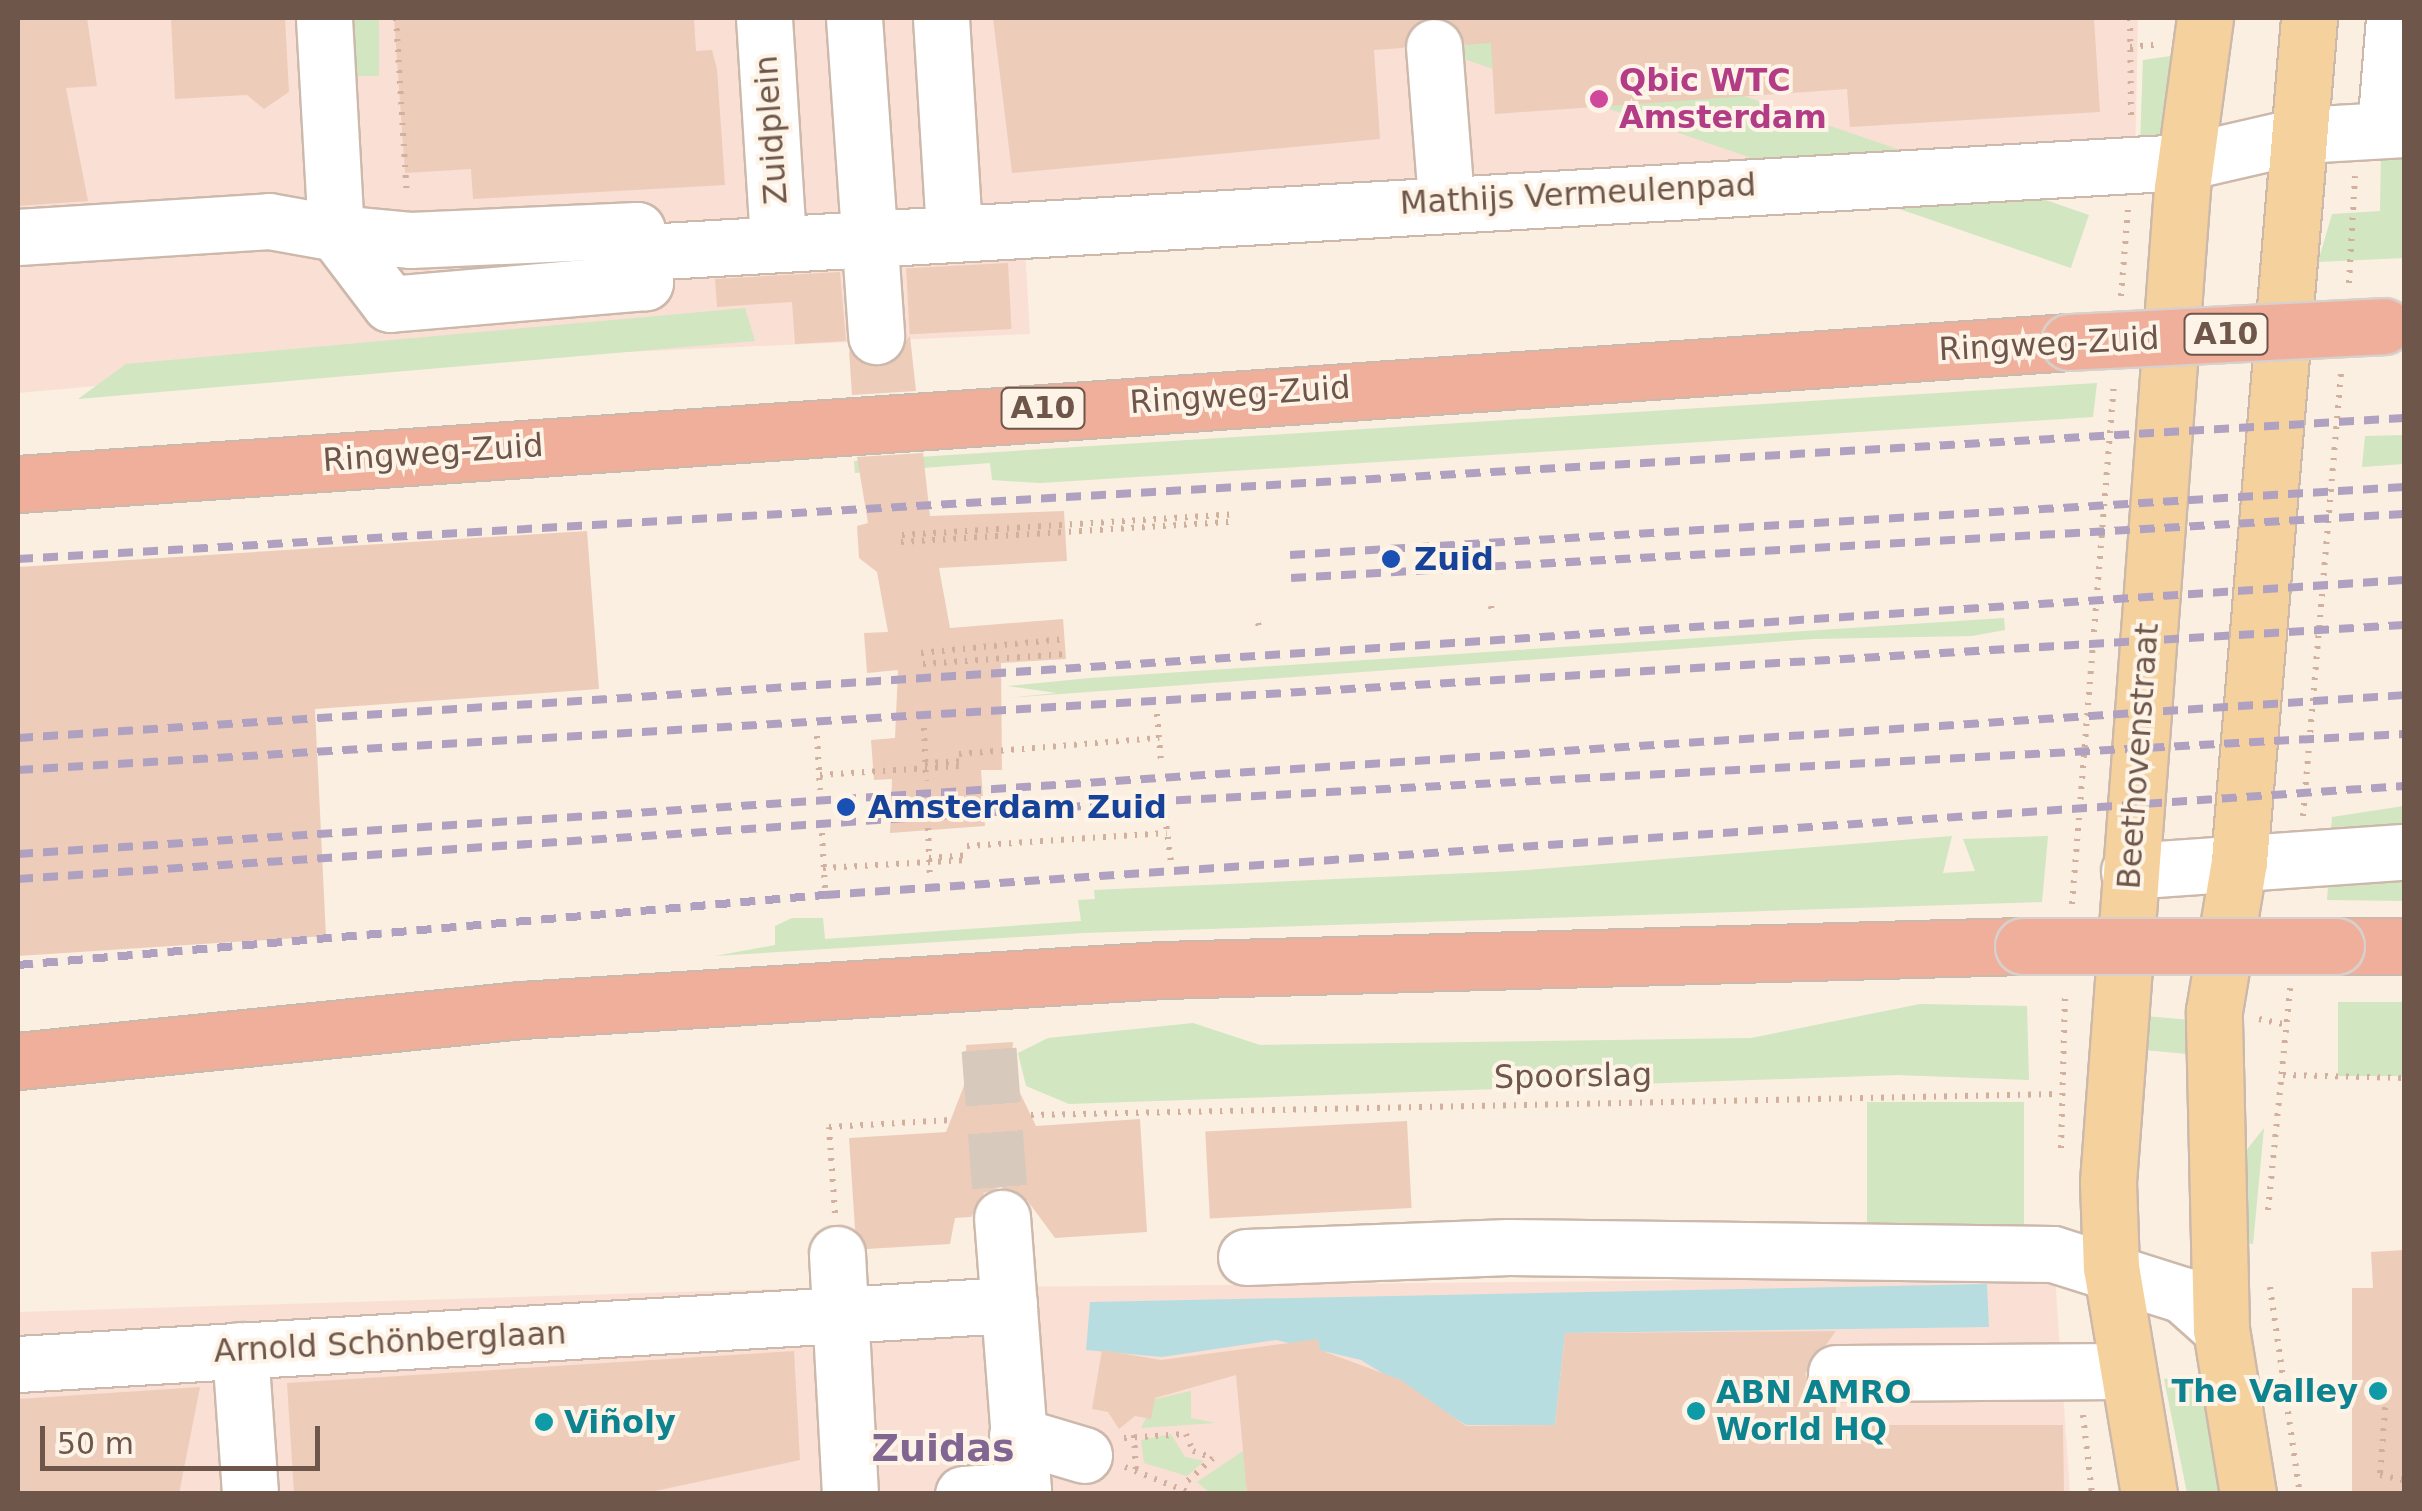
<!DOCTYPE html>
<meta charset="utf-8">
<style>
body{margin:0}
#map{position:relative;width:2422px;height:1511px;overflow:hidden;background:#faefe1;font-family:"DejaVu Sans",sans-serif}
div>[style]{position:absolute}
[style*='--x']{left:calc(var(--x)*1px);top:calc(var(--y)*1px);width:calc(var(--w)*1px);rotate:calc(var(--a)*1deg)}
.commercial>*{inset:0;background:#fadfd5}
.green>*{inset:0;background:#d1e6c1;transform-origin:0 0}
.water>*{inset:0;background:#b7dde1}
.building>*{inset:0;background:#edcdba;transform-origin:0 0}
.minor-tunnel>*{height:55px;margin-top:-27.5px;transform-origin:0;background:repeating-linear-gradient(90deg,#d7c9bb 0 55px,transparent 0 83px)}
.path>*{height:6px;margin-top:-3px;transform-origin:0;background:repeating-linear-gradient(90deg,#d1b09e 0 2.5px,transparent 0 10.5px)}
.roads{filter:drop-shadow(2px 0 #ccb9ab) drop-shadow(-2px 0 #ccb9ab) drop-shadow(0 2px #ccb9ab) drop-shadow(0 -2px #ccb9ab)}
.minor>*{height:55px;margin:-27.5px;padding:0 27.5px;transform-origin:27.5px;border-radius:27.5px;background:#fff}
.major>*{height:55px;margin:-27.5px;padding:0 27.5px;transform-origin:27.5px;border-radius:27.5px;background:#f5d19d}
.highway>*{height:55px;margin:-27.5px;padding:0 27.5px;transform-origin:27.5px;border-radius:27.5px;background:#f0af9b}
.rail>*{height:8px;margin-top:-4px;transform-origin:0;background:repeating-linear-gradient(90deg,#b1a1c1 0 15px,transparent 0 25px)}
.bridges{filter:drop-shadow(2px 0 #d7d0cc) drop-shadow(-2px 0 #d7d0cc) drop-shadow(0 2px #d7d0cc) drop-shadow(0 -2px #d7d0cc)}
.highway-bridge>*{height:55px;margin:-27.5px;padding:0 27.5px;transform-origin:27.5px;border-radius:27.5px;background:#f0af9b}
.dots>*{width:28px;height:28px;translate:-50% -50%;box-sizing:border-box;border:5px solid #fdf3e6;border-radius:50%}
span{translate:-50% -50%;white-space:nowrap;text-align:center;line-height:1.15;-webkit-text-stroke:8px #fdf3e6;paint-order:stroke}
.shield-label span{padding:2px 8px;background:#fdf3e6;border:2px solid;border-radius:8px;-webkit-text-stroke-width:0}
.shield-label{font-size:30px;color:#6f564a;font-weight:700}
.hotel-label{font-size:32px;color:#b23c85;font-weight:700}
.left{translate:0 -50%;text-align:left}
.street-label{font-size:32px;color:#6f564a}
.transit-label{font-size:32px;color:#164399;font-weight:700}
.culture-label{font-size:32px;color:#0d838f;font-weight:700}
.right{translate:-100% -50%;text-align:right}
.quarter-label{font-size:38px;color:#816692;font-weight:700}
.frame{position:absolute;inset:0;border:20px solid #6f564a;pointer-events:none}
.scale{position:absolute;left:40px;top:1426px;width:280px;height:45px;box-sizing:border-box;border:5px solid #6f564a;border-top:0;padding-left:12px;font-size:30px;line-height:35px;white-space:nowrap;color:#6f564a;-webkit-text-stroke:8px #fdf3e6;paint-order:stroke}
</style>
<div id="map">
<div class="commercial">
<div style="clip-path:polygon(18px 18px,2138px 18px,2135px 161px,1023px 217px,1030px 334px,331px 365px,18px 393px)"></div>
<div style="clip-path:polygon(2055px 1277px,2070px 1493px,18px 1494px,18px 1312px,781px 1289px)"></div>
</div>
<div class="green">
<div style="left:351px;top:18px;width:28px;height:58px"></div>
<div style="clip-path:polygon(2185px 54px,2163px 132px,2140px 145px,2143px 60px)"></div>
<div style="clip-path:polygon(2404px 149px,2404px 258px,2318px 262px,2332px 214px,2380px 211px,2381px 151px)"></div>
<div style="left:2089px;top:215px;width:56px;height:1050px;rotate:109deg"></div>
<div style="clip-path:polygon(745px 308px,755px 341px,78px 399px,126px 364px)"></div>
<div style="clip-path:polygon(2097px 383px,2093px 417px,1781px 437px,1040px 483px,992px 480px,990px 463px,855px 473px,854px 461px)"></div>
<div style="clip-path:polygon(2404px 435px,2404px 464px,2362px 467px,2365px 436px)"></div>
<div style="clip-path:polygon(2004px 618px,2005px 630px,1972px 636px,1813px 639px,1007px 698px,1057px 693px,1007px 686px,1090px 678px)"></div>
<div style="clip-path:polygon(2404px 806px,2404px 843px,2330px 843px,2332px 817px)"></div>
<div style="clip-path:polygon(1952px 836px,1943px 873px,1975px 871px,1963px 839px,2048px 836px,2042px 902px,1083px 933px,715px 956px,775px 945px,775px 926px,792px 918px,823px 918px,825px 939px,1081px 921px,1078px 900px,1095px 899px,1094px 890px,1514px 871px)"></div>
<div style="clip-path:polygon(2404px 866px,2404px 901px,2327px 900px,2329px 875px)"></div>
<div style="left:2404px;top:1002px;width:74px;height:66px;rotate:90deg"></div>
<div style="clip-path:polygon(1920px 1004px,2027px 1006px,2029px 1080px,1897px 1075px,1069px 1104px,1026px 1086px,1018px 1053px,1048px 1038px,1193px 1023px,1260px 1045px,1751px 1038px)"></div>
<div style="left:2133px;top:1015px;width:69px;height:34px;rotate:5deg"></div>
<div style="left:1867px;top:1102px;width:157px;height:130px"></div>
<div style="clip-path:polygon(2264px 1128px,2253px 1244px,2239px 1242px,2241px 1157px)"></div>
<div style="clip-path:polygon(2213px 1373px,2234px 1493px,2187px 1493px,2164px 1379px)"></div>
<div style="clip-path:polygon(1191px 1391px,1191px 1418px,1215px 1423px,1141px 1428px,1155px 1399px)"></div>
<div style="clip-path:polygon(1171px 1434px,1185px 1457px,1204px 1461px,1187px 1476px,1144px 1463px,1141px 1440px)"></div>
<div style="clip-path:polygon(1246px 1449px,1246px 1493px,1210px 1493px,1197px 1482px)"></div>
</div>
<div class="water">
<div style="clip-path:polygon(1987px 1284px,1989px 1327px,1565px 1333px,1555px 1425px,1466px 1425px,1361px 1360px,1276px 1340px,1162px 1357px,1086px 1350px,1090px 1302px)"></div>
</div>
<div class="building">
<div style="clip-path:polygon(18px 18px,87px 18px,97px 86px,66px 88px,88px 201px,18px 206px)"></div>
<div style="clip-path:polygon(171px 18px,285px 18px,289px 92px,264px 109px,247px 95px,175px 99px)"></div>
<div style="clip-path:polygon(394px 18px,694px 18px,696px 51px,712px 50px,717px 69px,725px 185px,473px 199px,471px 169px,405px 173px)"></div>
<div style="clip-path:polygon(993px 18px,1426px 18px,1403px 48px,1374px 50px,1380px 139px,1012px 173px)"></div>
<div style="clip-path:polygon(1441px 18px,2094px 18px,2100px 112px,1850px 127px,1847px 89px,1495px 114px,1491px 43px,1465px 45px)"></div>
<div style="left:1008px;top:263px;width:66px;height:102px;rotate:87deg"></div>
<div style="clip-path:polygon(840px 272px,846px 341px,795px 344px,792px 302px,717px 307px,715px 279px)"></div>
<div style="clip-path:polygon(910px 336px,916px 391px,852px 395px,849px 351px,879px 367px)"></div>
<div style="clip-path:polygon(923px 453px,930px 516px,1064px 511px,1067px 561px,939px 568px,950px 628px,1063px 619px,1066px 659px,1001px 663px,1002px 770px,981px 770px,985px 826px,890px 833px,892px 779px,874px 780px,871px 740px,895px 738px,898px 670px,867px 673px,864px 633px,888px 632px,877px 572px,859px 558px,857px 526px,868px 523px,857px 457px)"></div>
<div style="clip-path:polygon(587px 531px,599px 689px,315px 709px,326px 936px,18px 956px,18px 567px)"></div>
<div style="clip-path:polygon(1013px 1042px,1011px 1074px,1036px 1126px,1140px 1119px,1147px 1232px,1055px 1238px,1027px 1200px,1001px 1187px,984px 1193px,971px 1217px,955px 1218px,950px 1244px,867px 1249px,855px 1229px,849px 1138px,946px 1132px,967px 1078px,966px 1045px)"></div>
<div style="left:1407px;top:1121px;width:87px;height:202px;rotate:87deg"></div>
<div style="clip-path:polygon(2404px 1250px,2404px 1494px,2352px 1494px,2352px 1288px,2373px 1288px,2371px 1252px)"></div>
<div style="clip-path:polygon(1836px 1331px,1805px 1374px,1820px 1400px,1836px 1404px,1836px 1425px,2063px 1425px,2064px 1494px,1247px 1494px,1236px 1375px,1155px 1398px,1151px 1419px,1135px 1416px,1119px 1429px,1108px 1412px,1092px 1409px,1102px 1350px,1161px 1360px,1318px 1339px,1320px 1350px,1401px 1380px,1466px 1426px,1555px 1425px,1565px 1333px)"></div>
<div style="clip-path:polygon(794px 1351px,800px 1460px,641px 1494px,294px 1494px,287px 1383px)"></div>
<div style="clip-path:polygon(200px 1387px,179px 1494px,18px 1494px,18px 1399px)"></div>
</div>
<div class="minor-tunnel">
<div style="--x:989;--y:1049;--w:169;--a:85.6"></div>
</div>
<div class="path">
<div style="--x:396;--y:18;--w:178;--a:86.5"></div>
<div style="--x:2130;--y:18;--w:103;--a:89.4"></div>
<div style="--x:2130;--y:47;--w:25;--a:-5"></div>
<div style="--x:2349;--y:283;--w:107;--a:-86.8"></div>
<div style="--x:2121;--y:296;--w:87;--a:-85.4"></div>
<div style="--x:902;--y:535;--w:332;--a:-3.6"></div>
<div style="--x:901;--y:542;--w:332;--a:-3.5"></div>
<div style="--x:1491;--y:606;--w:6;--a:81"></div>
<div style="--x:1258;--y:623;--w:4;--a:76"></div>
<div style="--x:921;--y:653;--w:144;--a:-5.6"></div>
<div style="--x:923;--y:664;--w:142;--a:-4"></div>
<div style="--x:1157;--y:714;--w:48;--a:85.2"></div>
<div style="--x:924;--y:728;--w:53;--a:87.8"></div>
<div style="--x:817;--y:736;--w:54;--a:86.8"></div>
<div style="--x:959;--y:754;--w:201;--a:-4.6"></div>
<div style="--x:925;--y:763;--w:34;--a:-3"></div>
<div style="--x:820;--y:775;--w:139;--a:-3.7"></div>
<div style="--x:1165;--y:816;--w:47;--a:82.7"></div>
<div style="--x:2303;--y:816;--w:448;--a:-85.1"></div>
<div style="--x:928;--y:828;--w:51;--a:87.8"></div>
<div style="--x:822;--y:833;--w:55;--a:86.9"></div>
<div style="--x:967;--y:846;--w:200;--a:-3.7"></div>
<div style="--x:929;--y:858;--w:39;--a:-4"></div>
<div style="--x:823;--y:868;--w:145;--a:-3.2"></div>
<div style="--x:2072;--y:904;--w:523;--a:-85.39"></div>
<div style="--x:2259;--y:1019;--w:29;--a:12"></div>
<div style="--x:2283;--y:1075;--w:121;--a:1.4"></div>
<div style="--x:1031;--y:1115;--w:1028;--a:-1.17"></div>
<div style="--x:2061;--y:1148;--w:157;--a:-88.5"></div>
<div style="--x:2268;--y:1210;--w:223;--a:-84.3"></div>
<div style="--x:835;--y:1213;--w:86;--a:-94"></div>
<div style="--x:829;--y:1127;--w:122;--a:-3.3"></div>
<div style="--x:2270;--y:1287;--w:209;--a:81.8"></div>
<div style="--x:2282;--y:1388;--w:104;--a:4.9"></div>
<div style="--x:2386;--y:1397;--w:78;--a:94.4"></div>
<div style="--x:2380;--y:1475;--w:25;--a:12"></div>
<div style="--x:2083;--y:1415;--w:80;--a:83.5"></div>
<div style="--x:1134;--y:1435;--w:35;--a:87"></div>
<div style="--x:1124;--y:1438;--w:62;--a:-3.7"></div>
<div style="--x:1186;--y:1434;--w:18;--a:68"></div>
<div style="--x:1193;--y:1451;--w:21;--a:19"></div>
<div style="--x:1213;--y:1458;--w:40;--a:138"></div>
<div style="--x:1125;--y:1467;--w:73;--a:21.7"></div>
</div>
<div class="roads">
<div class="minor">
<div style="--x:764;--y:18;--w:224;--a:86.4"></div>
<div style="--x:854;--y:18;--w:319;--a:86"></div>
<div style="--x:941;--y:18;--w:212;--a:86.5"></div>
<div style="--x:1434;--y:47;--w:154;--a:85.5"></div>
<div style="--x:2385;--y:130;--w:112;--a:-85.4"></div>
<div style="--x:18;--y:237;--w:252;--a:-3.6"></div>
<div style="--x:269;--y:221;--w:68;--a:10.2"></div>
<div style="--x:336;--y:233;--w:74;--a:5.4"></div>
<div style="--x:410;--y:240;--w:227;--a:-2.5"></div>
<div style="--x:637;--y:230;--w:53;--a:81.3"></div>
<div style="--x:645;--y:282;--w:256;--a:175.1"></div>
<div style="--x:390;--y:304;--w:89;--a:-127.3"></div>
<div style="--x:336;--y:233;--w:215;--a:-93.2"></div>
<div style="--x:646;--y:252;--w:1542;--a:-3.35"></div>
<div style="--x:2185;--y:162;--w:120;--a:-13"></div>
<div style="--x:2302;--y:135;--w:102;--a:-3.4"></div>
<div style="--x:2129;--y:871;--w:276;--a:-4"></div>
<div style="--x:837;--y:1254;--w:240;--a:86.9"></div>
<div style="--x:1246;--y:1257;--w:263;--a:-2.2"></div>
<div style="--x:1509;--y:1247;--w:544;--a:0.74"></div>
<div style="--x:2053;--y:1254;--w:136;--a:17.5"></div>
<div style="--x:2183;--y:1295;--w:51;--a:41.8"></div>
<div style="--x:240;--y:1350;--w:144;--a:86"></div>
<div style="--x:18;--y:1364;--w:993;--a:-3.41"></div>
<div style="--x:1836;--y:1373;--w:291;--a:-0.4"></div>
<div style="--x:1017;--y:1435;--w:70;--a:16.6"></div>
<div style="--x:963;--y:1494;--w:60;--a:-3.8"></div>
<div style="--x:1023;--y:1490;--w:273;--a:-94.4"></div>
</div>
<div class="major">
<div style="--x:2149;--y:1494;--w:229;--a:-99.5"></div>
<div style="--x:2111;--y:1268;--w:86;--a:-92"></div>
<div style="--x:2108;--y:1182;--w:997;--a:-85.74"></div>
<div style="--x:2182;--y:188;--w:172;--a:-82.3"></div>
<div style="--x:2248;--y:1494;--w:167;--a:-99.3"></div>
<div style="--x:2221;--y:1329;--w:318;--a:-91.3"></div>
<div style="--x:2214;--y:1011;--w:152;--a:-80.5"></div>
<div style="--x:2239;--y:861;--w:846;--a:-85.25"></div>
</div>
<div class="highway">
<div style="--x:18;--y:484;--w:2056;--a:-3.96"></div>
<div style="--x:2336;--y:946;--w:68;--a:0"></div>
<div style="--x:18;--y:1061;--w:506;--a:-5.79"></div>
<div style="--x:521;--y:1010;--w:643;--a:-3.57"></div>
<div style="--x:1163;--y:970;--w:860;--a:-1.6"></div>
</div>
</div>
<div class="rail">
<div style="--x:1290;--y:555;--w:1116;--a:-3.49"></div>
<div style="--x:18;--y:559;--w:2390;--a:-3.38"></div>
<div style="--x:1291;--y:578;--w:1115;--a:-3.29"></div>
<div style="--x:18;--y:738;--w:2391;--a:-3.79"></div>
<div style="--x:18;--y:770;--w:2390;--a:-3.48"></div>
<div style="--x:18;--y:854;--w:2391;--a:-3.81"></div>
<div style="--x:18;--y:879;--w:1111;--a:-3.92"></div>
<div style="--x:1126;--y:803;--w:1280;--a:-3.09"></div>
<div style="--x:18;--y:965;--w:810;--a:-4.96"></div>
<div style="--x:825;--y:895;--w:1583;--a:-3.95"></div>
</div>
<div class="bridges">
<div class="highway-bridge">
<div style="--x:2069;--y:342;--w:315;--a:-2.9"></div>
<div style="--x:2023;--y:946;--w:313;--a:0"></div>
</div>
</div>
<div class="dots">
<div style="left:1599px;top:99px;background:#d1479c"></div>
<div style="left:1391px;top:559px;background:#1a4fb4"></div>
<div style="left:846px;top:807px;background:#1a4fb4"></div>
<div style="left:2378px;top:1391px;background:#0f9aa8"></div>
<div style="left:1696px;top:1411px;background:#0f9aa8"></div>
<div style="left:544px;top:1422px;background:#0f9aa8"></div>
</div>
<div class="shield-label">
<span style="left:2226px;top:334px">A10</span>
<span style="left:1043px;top:408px">A10</span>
</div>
<div class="hotel-label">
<span class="left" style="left:1619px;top:99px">Qbic WTC<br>Amsterdam</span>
</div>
<div class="street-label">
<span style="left:771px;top:130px;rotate:-94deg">Zuidplein</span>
<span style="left:1578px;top:194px;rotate:-3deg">Mathijs Vermeulenpad</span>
<span style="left:2049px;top:344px;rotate:-3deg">Ringweg-Zuid</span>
<span style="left:1240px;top:395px;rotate:-4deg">Ringweg-Zuid</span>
<span style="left:433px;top:453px;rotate:-4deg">Ringweg-Zuid</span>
<span style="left:2138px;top:756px;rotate:-86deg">Beethovenstraat</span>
<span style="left:1573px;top:1076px;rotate:-1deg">Spoorslag</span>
<span style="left:390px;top:1342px;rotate:-3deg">Arnold Schönberglaan</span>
</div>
<div class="transit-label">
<span class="left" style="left:1414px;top:559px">Zuid</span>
<span class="left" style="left:868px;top:807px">Amsterdam Zuid</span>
</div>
<div class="culture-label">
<span class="right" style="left:2358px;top:1391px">The Valley</span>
<span class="left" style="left:1716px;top:1411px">ABN AMRO<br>World HQ</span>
<span class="left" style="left:564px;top:1422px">Viñoly</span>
</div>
<div class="quarter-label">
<span style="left:943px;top:1449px">Zuidas</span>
</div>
<div class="frame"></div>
<div class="scale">50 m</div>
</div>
